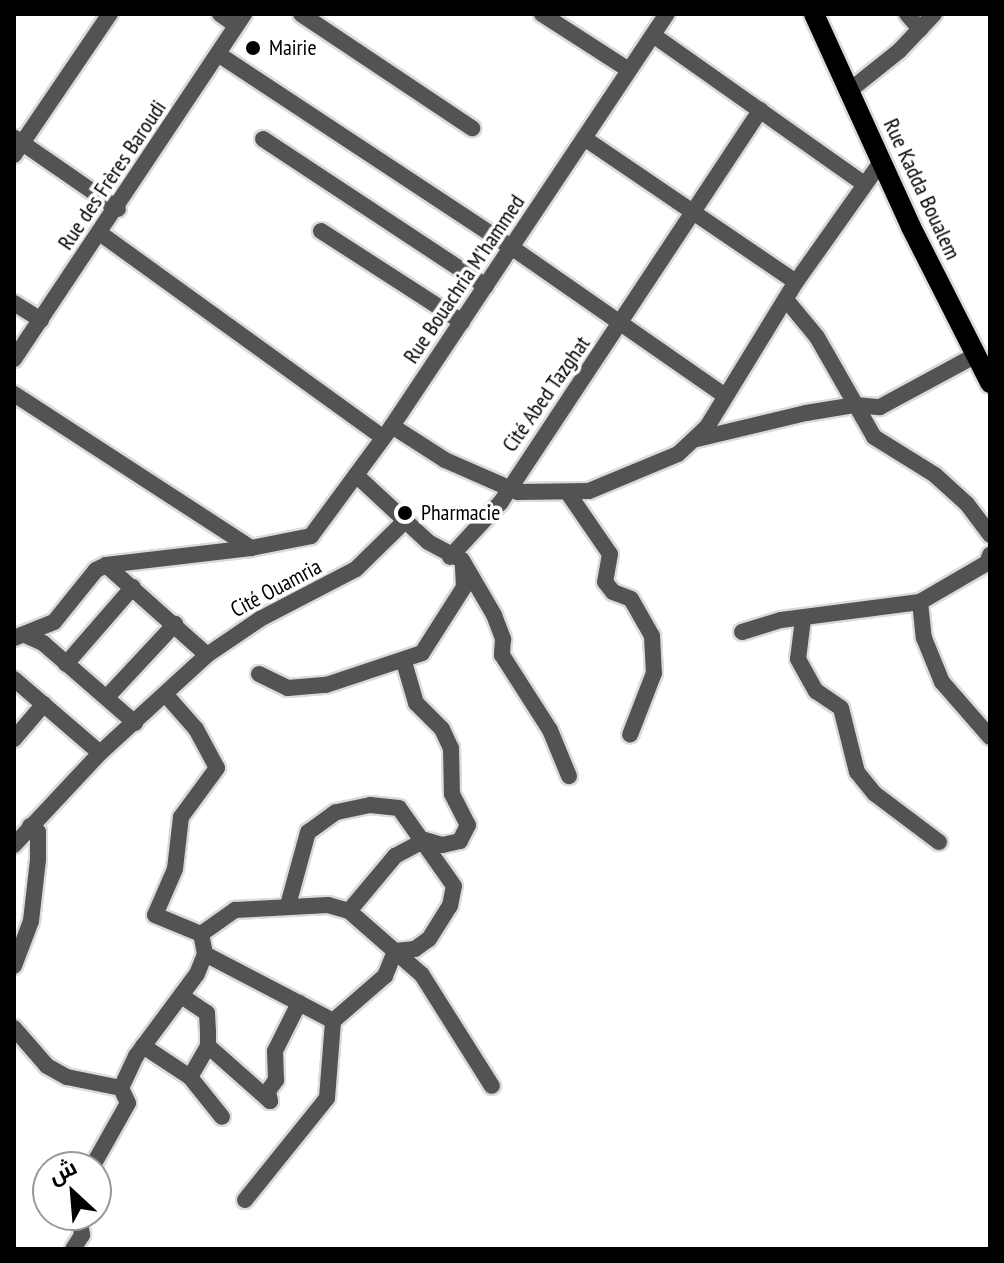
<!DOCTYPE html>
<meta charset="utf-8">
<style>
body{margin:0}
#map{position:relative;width:1004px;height:1263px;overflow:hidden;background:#fff;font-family:"PT Sans Narrow",Cairo,sans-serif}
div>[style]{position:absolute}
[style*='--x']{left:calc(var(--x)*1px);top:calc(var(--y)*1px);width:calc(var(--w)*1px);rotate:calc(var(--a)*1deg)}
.roads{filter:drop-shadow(2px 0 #dbdbdb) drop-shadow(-2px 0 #dbdbdb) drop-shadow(0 2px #dbdbdb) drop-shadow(0 -2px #dbdbdb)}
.minor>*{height:16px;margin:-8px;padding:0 8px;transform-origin:8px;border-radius:8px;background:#535353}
.major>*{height:20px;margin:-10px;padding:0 10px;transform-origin:10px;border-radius:10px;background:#000}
.dots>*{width:22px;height:22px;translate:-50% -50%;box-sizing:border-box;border:4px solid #fff;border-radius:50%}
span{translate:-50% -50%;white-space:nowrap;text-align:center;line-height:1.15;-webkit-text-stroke:7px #fff;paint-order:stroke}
.poi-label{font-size:22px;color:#000}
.left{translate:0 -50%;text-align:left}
.street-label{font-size:22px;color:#000}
.frame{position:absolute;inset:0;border:16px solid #000;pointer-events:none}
.north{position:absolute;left:32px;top:1151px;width:80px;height:80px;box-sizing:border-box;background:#fff;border:2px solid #999;border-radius:50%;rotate:334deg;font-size:22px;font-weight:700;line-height:32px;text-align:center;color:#000}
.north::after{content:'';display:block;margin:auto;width:28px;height:36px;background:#000;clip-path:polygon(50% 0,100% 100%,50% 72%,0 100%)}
</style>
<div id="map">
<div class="roads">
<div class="minor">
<div style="--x:220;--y:14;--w:19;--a:35"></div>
<div style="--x:301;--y:14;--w:206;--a:33.7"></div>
<div style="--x:542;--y:14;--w:103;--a:32.8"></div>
<div style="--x:907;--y:14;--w:20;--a:49"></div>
<div style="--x:653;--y:35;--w:258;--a:35.2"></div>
<div style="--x:218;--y:54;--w:351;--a:33.4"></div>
<div style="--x:511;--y:247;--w:261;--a:34.8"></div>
<div style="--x:849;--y:91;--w:64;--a:-38.7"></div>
<div style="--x:899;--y:51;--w:51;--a:-46.6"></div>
<div style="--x:15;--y:138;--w:125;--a:34.6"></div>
<div style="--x:584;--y:138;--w:256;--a:34.2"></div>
<div style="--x:263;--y:139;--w:267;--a:33.4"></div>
<div style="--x:14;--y:155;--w:171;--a:-55.8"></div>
<div style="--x:321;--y:231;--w:168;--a:32.8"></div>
<div style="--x:101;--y:234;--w:347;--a:35.8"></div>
<div style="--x:788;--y:302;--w:45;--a:50.4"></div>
<div style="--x:817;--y:337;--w:115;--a:60.3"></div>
<div style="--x:874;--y:437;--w:72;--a:31.9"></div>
<div style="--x:935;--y:475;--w:43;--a:42.2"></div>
<div style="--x:967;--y:504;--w:39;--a:53"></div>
<div style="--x:14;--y:303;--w:32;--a:32"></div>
<div style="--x:14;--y:359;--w:415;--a:-56.3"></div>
<div style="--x:14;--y:394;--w:283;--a:33"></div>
<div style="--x:251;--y:548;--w:61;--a:-11.3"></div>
<div style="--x:311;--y:536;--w:137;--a:-53.6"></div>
<div style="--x:392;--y:426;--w:495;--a:-56.3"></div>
<div style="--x:392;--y:426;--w:63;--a:32.7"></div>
<div style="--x:445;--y:460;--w:80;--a:23.7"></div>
<div style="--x:518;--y:492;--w:71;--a:-0.8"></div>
<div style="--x:589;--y:491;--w:96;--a:-22.6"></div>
<div style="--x:678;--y:454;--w:40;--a:-43"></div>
<div style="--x:707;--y:427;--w:170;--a:-58.5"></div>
<div style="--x:796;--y:282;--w:147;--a:-54.7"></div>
<div style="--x:697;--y:439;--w:112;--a:-13.4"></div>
<div style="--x:806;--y:413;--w:50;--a:-9.3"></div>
<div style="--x:855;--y:405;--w:25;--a:5"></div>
<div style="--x:880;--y:407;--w:109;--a:-28.4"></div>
<div style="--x:356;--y:475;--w:98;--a:42.9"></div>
<div style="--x:428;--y:542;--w:38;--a:28"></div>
<div style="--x:462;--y:560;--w:64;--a:59.8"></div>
<div style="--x:494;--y:615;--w:26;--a:69"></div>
<div style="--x:503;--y:639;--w:16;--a:94"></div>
<div style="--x:502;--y:655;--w:89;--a:57.4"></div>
<div style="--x:550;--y:730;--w:50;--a:67.6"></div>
<div style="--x:568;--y:493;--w:74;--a:55.5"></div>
<div style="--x:610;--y:554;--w:28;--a:100"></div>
<div style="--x:605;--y:582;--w:13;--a:51"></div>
<div style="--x:613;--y:592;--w:19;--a:21"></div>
<div style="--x:631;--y:599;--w:43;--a:60.4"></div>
<div style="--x:652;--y:636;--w:37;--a:87"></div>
<div style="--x:654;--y:673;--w:66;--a:111.2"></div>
<div style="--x:450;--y:557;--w:75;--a:-47.2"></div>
<div style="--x:501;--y:502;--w:470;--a:-56.5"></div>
<div style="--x:106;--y:565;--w:135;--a:41.7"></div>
<div style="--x:920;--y:602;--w:36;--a:84"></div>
<div style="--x:924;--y:638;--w:48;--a:67.8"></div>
<div style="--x:942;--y:682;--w:73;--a:48.9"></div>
<div style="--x:803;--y:619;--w:40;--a:97.1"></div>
<div style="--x:798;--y:659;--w:37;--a:61"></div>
<div style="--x:816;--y:691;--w:30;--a:34"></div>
<div style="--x:841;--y:708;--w:66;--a:76"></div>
<div style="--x:857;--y:772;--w:28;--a:51"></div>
<div style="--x:875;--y:794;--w:80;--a:36.9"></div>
<div style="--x:742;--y:632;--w:41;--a:-17.1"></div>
<div style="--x:781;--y:620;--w:140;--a:-7.4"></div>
<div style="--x:920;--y:602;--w:78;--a:-30.2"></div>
<div style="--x:987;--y:563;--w:9;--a:-69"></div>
<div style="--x:25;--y:635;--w:20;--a:24"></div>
<div style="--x:43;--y:643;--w:122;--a:41"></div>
<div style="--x:14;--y:638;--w:43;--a:-21.8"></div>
<div style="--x:54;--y:622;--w:67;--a:-51.1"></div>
<div style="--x:96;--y:570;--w:11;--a:-27"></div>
<div style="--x:106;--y:565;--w:146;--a:-6.7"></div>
<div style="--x:404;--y:662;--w:43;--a:73.7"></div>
<div style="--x:416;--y:703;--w:37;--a:45"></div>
<div style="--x:442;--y:729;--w:21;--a:65"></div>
<div style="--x:451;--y:748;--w:46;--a:88.8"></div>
<div style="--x:452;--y:794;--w:35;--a:63"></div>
<div style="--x:468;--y:825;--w:18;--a:117"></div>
<div style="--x:460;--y:841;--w:18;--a:167"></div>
<div style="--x:442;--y:845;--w:18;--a:-164"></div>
<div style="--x:66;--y:664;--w:102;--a:-49"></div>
<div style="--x:259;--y:674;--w:32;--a:26"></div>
<div style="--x:288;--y:688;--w:38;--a:-5"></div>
<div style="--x:326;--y:685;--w:101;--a:-18.4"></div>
<div style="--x:422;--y:653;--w:78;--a:-57.5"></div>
<div style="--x:464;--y:587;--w:22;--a:-93"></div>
<div style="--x:14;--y:679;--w:113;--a:40.7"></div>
<div style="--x:166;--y:695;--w:45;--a:48.6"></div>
<div style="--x:196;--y:729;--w:44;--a:61.7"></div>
<div style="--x:217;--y:768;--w:61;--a:126.3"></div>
<div style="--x:181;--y:817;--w:52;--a:96.6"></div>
<div style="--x:175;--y:869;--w:50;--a:113.5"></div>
<div style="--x:155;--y:915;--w:50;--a:22.4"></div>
<div style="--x:107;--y:697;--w:100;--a:-47"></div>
<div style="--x:14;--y:739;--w:46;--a:-49.4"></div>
<div style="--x:14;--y:845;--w:126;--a:-46.9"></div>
<div style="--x:100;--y:753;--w:145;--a:-42.5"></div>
<div style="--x:207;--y:655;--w:64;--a:-34.2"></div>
<div style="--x:260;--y:619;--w:108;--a:-27.5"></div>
<div style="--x:356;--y:569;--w:70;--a:-44.4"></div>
<div style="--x:349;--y:911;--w:72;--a:-50.1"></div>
<div style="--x:395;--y:856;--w:34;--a:-28"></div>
<div style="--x:201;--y:934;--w:42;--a:-35.2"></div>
<div style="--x:235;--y:910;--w:93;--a:-3.1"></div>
<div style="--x:328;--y:905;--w:22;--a:16"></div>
<div style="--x:349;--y:911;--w:97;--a:41.2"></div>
<div style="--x:422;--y:975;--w:131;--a:57.8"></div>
<div style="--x:205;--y:954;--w:144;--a:27.6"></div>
<div style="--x:14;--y:966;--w:48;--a:-69.3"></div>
<div style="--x:31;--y:921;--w:61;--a:-83.5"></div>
<div style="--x:38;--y:860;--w:28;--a:-90"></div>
<div style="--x:38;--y:832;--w:10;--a:-143"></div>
<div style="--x:183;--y:997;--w:29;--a:34"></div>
<div style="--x:207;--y:1013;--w:18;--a:87"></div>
<div style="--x:208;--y:1031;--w:15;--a:90"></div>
<div style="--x:208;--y:1046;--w:36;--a:120"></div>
<div style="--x:14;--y:1028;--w:50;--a:49"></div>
<div style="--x:47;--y:1066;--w:23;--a:29"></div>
<div style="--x:67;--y:1077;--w:55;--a:11.5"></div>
<div style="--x:143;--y:1046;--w:56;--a:33.4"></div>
<div style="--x:190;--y:1077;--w:51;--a:51.3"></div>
<div style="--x:208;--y:1046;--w:83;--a:41.6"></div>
<div style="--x:270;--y:1101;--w:10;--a:-101"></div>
<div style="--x:268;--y:1091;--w:14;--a:-54"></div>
<div style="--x:276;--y:1080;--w:29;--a:-92"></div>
<div style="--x:275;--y:1051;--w:54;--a:-63.4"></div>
<div style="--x:92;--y:1167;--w:73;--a:-60.6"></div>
<div style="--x:128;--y:1103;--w:17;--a:-115"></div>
<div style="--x:121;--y:1088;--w:35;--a:-65"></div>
<div style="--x:136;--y:1056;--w:102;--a:-53.4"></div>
<div style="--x:197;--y:974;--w:22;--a:-68"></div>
<div style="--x:205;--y:954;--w:20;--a:-101"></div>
<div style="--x:245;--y:1200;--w:131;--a:-51.2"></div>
<div style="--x:327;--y:1098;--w:77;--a:-85.5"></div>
<div style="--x:333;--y:1021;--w:69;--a:-40.9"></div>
<div style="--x:385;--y:976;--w:27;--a:-68"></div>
<div style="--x:395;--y:951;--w:20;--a:-6"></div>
<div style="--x:415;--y:949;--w:17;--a:-36"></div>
<div style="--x:429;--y:939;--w:39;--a:-58"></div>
<div style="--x:450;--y:906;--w:20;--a:-79"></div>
<div style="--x:454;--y:886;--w:95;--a:-125.2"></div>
<div style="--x:399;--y:808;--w:29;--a:-174"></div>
<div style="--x:370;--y:805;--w:35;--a:168"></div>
<div style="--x:336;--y:812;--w:34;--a:144"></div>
<div style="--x:308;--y:832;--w:76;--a:105.3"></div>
<div style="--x:73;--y:1249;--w:17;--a:-57"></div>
<div style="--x:82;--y:1235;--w:20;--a:-99"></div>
</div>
<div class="major">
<div style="--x:814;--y:14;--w:234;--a:65.5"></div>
<div style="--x:911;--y:227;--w:175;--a:63.1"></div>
</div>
</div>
<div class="dots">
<div style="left:253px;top:48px;background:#000"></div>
<div style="left:405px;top:513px;background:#000"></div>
</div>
<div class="poi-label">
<span class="left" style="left:269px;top:48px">Mairie</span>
<span class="left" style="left:421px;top:513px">Pharmacie</span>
</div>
<div class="street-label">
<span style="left:112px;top:175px;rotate:-56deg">Rue des Frères Baroudi</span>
<span style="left:922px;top:189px;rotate:65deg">Rue Kadda Boualem</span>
<span style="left:464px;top:279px;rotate:-56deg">Rue Bouachria M'hammed</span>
<span style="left:546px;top:394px;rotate:-55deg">Cité Abed Tazghat</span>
<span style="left:276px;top:588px;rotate:-28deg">Cité Ouamria</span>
</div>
<div class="frame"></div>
<div class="north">ش</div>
</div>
